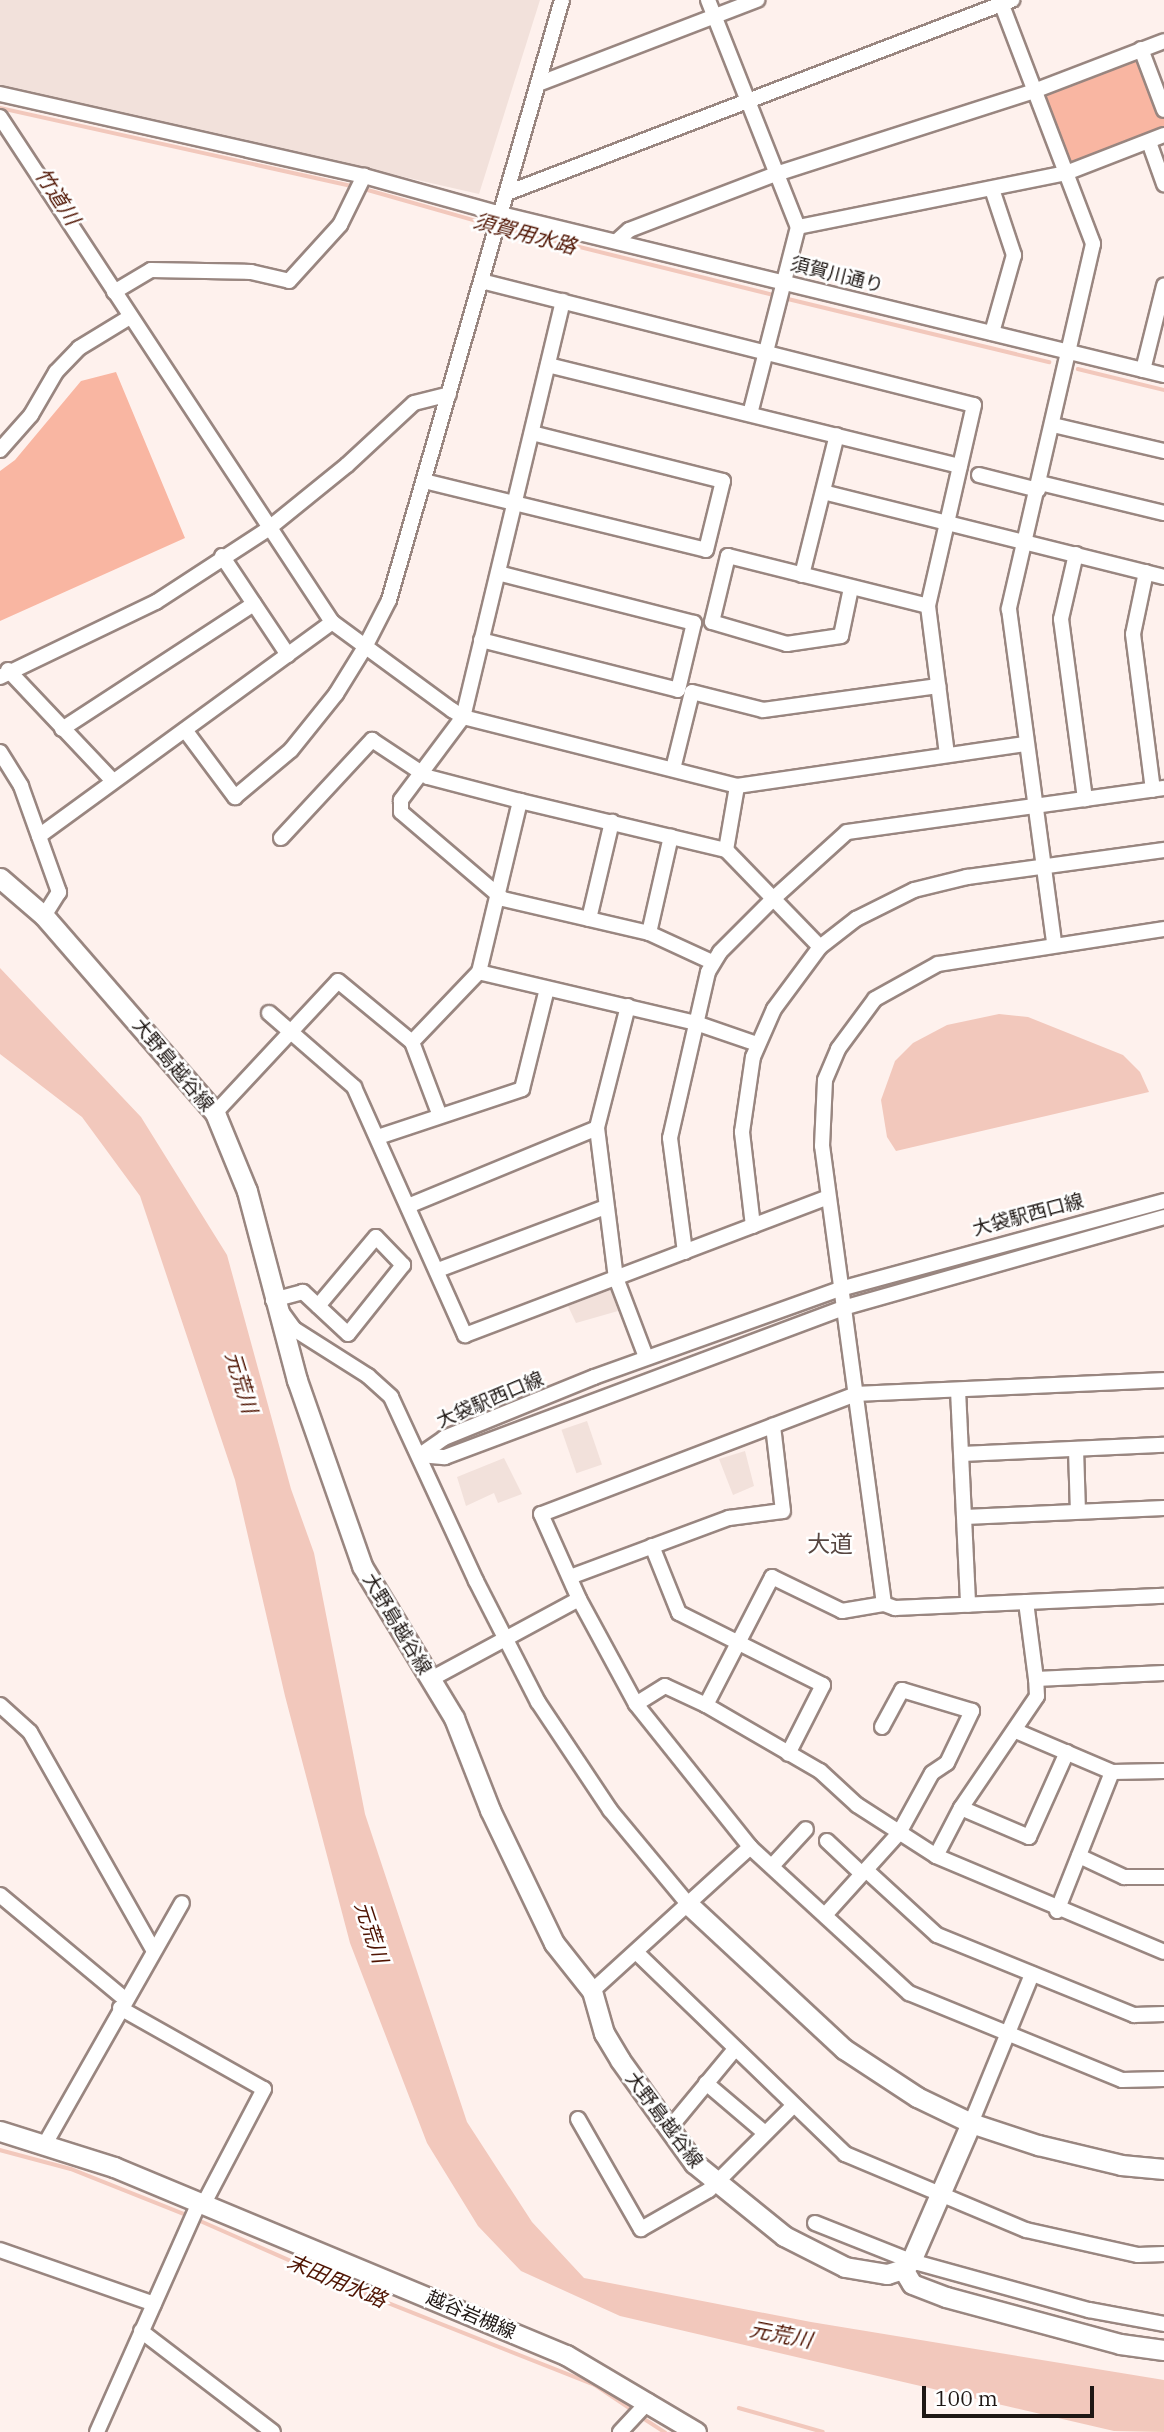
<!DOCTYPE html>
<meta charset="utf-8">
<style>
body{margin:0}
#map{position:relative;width:1164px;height:2432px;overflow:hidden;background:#fef1ed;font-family:"IBM Plex Serif","Noto Sans JP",serif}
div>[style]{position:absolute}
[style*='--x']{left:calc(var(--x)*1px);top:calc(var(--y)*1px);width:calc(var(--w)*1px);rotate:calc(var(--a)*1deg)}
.built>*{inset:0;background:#f2e1db;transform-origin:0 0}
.green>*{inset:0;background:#f9b6a2}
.water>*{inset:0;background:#f2c8bc}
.stream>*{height:3.5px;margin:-1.75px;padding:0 1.75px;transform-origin:1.75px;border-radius:1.75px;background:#f2c8bc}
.roads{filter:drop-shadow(2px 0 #998680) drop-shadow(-2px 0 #998680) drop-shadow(0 2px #998680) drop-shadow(0 -2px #998680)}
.minor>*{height:14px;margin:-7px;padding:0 7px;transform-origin:7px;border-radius:7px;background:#fff}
.major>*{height:19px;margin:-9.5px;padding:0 9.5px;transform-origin:9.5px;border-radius:9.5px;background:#fff}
span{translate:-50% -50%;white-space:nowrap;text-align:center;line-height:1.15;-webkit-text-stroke:5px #fff;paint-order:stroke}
.street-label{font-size:19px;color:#1e1714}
.water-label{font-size:21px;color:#4f1402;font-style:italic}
.quarter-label{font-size:23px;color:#574641}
.scale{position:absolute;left:922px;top:2386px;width:172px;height:32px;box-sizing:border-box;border:4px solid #1e1714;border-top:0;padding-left:9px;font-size:21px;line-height:24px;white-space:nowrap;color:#1e1714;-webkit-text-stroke:5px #fff;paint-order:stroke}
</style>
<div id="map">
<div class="built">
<div style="clip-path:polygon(0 0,540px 0,479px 194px,0 85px)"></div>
<div style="clip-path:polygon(611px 1290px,618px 1311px,576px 1323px,568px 1306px)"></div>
<div style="left:587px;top:1421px;width:46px;height:27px;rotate:71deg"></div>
<div style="clip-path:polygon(745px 1451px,754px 1486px,733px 1495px,719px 1459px)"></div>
<div style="clip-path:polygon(504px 1458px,522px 1494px,498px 1503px,494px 1493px,466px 1506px,457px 1477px)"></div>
</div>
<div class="green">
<div style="clip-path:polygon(1140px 56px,1164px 118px,1164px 130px,1070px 165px,1042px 93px)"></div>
<div style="clip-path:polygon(116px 372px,185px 538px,0 621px,0 471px,15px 460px,81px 381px)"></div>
</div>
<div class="water">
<div style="clip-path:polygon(0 968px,141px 1117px,227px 1255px,291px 1489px,314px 1553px,365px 1814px,467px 2122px,532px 2222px,584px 2278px,811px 2322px,1164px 2380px,1164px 2432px,1114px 2431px,620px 2316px,521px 2271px,478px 2226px,427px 2143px,350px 1943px,285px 1696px,235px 1480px,140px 1196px,82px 1117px,0 1054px)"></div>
<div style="clip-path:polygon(999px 1014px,1028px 1017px,1123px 1055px,1140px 1072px,1149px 1092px,896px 1151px,887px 1137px,881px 1100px,895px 1061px,913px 1043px,947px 1025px)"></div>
</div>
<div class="stream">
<div style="--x:0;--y:108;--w:362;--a:12.5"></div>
<div style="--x:361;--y:188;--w:135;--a:15.9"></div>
<div style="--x:499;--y:227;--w:286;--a:13.9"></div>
<div style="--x:784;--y:298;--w:273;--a:13.6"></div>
<div style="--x:1078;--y:369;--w:89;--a:13.7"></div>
<div style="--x:0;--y:2150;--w:73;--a:15"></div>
<div style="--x:71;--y:2169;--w:127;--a:21.7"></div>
<div style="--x:196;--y:2219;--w:193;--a:23.8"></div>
<div style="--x:373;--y:2297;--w:239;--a:21.6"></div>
<div style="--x:595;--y:2385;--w:47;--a:33.7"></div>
<div style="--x:739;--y:2408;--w:87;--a:15.9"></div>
<div style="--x:640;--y:2416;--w:30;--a:33"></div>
</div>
<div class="roads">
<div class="minor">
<div style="--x:708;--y:0;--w:244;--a:68.4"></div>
<div style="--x:798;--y:227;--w:193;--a:104.4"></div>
<div style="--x:1000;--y:0;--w:261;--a:69.1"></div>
<div style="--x:1093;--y:244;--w:375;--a:103"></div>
<div style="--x:1009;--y:609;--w:338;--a:82.3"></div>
<div style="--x:1141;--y:49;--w:65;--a:69.3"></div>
<div style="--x:538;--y:84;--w:235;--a:-21"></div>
<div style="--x:0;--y:94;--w:373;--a:12.7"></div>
<div style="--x:364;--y:176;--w:142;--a:15.5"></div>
<div style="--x:501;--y:214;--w:682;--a:13.65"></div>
<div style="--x:0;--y:117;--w:604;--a:56.68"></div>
<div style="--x:332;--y:622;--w:149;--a:36.3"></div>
<div style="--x:452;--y:710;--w:13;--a:32"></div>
<div style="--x:463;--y:717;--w:283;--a:14.1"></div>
<div style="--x:737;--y:786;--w:291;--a:-8.3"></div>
<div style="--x:1149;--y:142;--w:45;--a:70.3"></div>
<div style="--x:992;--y:189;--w:70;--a:71.6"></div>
<div style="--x:1014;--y:255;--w:81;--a:105.8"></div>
<div style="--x:507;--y:193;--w:541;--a:-20.92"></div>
<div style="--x:798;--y:227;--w:273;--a:-11.4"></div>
<div style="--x:1066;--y:173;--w:105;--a:-21.2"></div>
<div style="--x:618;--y:240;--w:15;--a:-42"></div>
<div style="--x:629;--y:230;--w:157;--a:-20.9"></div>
<div style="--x:776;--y:174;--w:271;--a:-17.8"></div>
<div style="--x:1034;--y:91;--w:139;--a:-21"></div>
<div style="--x:481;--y:281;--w:508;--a:14.12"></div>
<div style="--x:974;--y:405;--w:206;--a:102.9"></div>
<div style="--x:928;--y:606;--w:150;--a:82.7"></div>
<div style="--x:114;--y:292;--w:43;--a:-30.7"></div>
<div style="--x:151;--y:270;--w:100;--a:1.1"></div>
<div style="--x:251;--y:272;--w:39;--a:13"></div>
<div style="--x:289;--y:281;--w:76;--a:-47.7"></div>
<div style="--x:340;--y:225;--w:55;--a:-63.9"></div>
<div style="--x:563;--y:301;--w:428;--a:103.5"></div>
<div style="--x:463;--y:717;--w:104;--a:126.8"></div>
<div style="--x:401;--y:800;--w:12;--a:90"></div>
<div style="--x:401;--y:812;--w:134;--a:40.5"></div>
<div style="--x:503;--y:899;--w:150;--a:13.1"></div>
<div style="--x:649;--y:933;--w:69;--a:24.7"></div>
<div style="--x:548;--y:365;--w:424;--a:13.8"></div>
<div style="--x:1143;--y:370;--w:87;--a:-76"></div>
<div style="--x:1053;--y:425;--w:114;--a:13.2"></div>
<div style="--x:0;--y:450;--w:47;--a:-48.5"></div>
<div style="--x:31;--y:415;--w:50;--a:-59.8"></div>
<div style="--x:56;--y:372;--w:33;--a:-46"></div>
<div style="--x:79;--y:348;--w:60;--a:-31.3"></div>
<div style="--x:979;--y:475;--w:61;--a:14.3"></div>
<div style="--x:424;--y:481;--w:290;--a:13.7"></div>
<div style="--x:706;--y:550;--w:71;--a:-76.2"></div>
<div style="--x:723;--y:481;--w:197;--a:-165.9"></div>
<div style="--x:1040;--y:483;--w:128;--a:13.6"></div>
<div style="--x:823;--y:492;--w:351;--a:14"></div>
<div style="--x:1076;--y:554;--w:67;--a:103"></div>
<div style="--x:1061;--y:619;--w:182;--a:82.4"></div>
<div style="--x:222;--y:556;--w:119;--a:56.3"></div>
<div style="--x:1146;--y:572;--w:63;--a:101.8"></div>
<div style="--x:1133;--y:634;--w:157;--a:82.7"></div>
<div style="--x:802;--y:575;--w:144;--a:-76"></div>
<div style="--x:851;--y:588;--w:49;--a:101.8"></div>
<div style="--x:841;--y:636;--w:55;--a:171.6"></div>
<div style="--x:787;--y:644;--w:78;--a:-163.7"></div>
<div style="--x:712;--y:622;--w:68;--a:-76.4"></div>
<div style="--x:728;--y:556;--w:206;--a:14"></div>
<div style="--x:481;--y:640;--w:203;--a:14.2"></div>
<div style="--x:678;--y:690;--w:69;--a:-76.6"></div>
<div style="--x:694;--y:623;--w:202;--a:-165.7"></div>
<div style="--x:8;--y:670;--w:153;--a:46.6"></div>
<div style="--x:0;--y:677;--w:173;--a:-25.7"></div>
<div style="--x:156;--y:602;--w:134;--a:-33.1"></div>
<div style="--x:268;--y:529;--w:102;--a:-39"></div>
<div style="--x:347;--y:465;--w:91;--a:-42.8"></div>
<div style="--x:414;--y:403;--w:36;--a:-14"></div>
<div style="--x:62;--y:729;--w:229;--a:-33.1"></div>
<div style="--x:185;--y:730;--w:84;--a:53.3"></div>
<div style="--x:235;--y:797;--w:73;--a:-40"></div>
<div style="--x:291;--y:750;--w:72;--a:-51.2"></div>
<div style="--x:336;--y:694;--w:55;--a:-58.3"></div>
<div style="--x:365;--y:647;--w:53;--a:-62.9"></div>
<div style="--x:389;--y:600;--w:624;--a:-73.92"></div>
<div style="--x:0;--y:752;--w:40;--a:58"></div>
<div style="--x:21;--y:786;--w:113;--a:70.3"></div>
<div style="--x:59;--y:892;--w:28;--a:122"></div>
<div style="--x:673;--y:769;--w:79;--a:-76.1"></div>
<div style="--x:692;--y:692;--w:73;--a:14.2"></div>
<div style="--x:763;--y:710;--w:177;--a:-7.8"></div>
<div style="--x:39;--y:836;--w:363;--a:-36.1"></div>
<div style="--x:281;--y:838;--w:134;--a:-47.1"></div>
<div style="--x:372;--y:740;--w:67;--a:33.5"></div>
<div style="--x:428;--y:777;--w:95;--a:14.6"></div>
<div style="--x:726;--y:850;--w:65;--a:-80.2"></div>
<div style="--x:589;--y:919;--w:100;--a:-76.7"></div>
<div style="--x:649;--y:933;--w:99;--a:-77.2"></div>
<div style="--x:628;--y:1006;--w:126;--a:104.3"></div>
<div style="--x:597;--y:1128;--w:151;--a:82.8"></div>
<div style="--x:616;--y:1278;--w:85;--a:69.2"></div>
<div style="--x:269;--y:1013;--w:113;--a:41"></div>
<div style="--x:354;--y:1087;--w:272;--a:65.9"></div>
<div style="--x:465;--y:1335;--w:386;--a:-20.8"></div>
<div style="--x:412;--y:1042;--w:97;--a:-46.3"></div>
<div style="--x:757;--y:1044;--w:65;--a:-161"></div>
<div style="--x:696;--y:1023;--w:223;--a:-166.8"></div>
<div style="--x:479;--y:972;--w:176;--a:-76.5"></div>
<div style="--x:520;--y:801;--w:212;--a:13.4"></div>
<div style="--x:726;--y:850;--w:135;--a:45.9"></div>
<div style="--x:215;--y:1113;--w:180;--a:-47"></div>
<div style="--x:338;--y:981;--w:96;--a:39.5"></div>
<div style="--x:412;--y:1042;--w:79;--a:69.3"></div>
<div style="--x:378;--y:1137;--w:152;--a:-18.4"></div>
<div style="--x:522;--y:1089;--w:103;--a:-76"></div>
<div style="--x:408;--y:1206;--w:204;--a:-22.4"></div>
<div style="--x:753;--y:1226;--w:95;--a:-96.7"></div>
<div style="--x:742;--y:1132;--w:76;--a:-81.7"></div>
<div style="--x:753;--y:1057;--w:52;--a:-66.4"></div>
<div style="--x:774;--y:1009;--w:77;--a:-53.4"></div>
<div style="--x:820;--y:947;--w:46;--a:-37.9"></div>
<div style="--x:856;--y:919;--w:65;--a:-26.6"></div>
<div style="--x:914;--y:890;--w:55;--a:-13.8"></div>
<div style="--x:967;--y:877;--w:199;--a:-7.8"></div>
<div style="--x:685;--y:1252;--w:115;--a:-97.5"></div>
<div style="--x:670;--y:1138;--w:170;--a:-77.1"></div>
<div style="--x:708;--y:972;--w:23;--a:-59"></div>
<div style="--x:720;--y:952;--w:76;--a:-45"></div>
<div style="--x:774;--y:898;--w:98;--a:-42.1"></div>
<div style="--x:847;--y:832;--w:320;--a:-7.9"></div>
<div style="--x:438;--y:1270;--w:179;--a:-20.6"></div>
<div style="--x:318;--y:1306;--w:90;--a:-50"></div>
<div style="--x:376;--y:1237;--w:39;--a:46"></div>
<div style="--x:403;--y:1265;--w:88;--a:128.6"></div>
<div style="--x:348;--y:1334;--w:62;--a:-137"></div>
<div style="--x:303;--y:1292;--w:31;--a:165"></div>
<div style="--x:273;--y:1300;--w:36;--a:54"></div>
<div style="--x:294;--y:1329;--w:88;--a:32.4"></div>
<div style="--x:368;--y:1376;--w:31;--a:42"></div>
<div style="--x:391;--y:1397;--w:203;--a:65.2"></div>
<div style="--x:476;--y:1581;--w:136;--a:62.9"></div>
<div style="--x:538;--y:1702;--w:130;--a:56.3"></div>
<div style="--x:610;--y:1810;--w:124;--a:50.3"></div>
<div style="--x:1164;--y:1380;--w:308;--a:177.4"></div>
<div style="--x:856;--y:1394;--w:337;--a:159.1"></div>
<div style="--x:541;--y:1514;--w:93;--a:65.9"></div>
<div style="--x:579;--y:1599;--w:119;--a:61.5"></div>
<div style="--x:636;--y:1704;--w:183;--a:51.4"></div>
<div style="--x:750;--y:1847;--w:216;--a:42.6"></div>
<div style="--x:909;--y:1993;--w:230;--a:22.2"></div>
<div style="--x:1122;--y:2080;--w:42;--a:-1.4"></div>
<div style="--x:958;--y:1390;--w:215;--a:87.3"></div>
<div style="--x:1076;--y:1449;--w:62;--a:88.2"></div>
<div style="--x:962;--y:1454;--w:202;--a:-2.6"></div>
<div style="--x:420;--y:1455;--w:29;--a:-35"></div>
<div style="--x:444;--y:1438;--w:162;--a:-22.1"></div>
<div style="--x:594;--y:1377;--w:261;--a:-19.7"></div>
<div style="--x:840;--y:1289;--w:336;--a:-15.2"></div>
<div style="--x:420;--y:1455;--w:25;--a:5"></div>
<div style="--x:445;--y:1457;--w:425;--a:-20.5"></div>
<div style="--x:843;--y:1308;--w:334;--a:-15.8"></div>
<div style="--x:965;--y:1517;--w:199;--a:-2.6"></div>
<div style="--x:652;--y:1546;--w:72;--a:68.1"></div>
<div style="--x:679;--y:1613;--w:161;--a:26.6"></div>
<div style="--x:823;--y:1685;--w:77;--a:116.9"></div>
<div style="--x:570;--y:1577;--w:170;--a:-20.4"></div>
<div style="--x:729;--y:1518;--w:54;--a:-7.4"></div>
<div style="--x:783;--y:1511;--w:86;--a:-96.7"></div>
<div style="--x:1026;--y:1602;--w:78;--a:82.6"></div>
<div style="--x:1036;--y:1679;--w:128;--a:-2.7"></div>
<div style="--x:884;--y:1604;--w:462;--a:-97.7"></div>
<div style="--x:822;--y:1146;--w:66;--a:-87.4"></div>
<div style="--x:825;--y:1080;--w:34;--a:-67"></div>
<div style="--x:838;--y:1049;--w:62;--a:-53.5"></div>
<div style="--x:875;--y:999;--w:72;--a:-29.1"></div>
<div style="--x:938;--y:964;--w:229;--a:-8.8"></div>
<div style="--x:431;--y:1679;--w:168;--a:-28.4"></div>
<div style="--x:636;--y:1704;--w:34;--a:-32"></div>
<div style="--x:665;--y:1686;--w:45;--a:24.9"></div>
<div style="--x:706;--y:1705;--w:132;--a:30.1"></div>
<div style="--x:820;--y:1771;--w:50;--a:42.6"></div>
<div style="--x:857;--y:1805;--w:94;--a:32.8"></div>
<div style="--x:936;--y:1856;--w:247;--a:22.8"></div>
<div style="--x:0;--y:1705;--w:40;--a:42"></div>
<div style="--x:30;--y:1732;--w:249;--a:60.5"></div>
<div style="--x:706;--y:1705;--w:144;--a:-62.7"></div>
<div style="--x:772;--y:1577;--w:78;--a:25.9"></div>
<div style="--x:842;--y:1611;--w:43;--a:-9.5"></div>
<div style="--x:884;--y:1604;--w:12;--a:20"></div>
<div style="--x:895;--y:1608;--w:269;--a:-2.6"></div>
<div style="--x:1016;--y:1731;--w:104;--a:23.1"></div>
<div style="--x:1112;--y:1772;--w:52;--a:-1.1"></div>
<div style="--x:961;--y:1808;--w:74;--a:23.1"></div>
<div style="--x:1029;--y:1837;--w:93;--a:-65.9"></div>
<div style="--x:827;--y:1841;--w:48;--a:43.3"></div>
<div style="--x:936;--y:1856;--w:54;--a:-62.5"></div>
<div style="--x:961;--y:1808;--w:135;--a:-55.8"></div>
<div style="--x:1037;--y:1696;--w:17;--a:-93"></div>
<div style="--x:1079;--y:1856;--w:50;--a:25"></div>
<div style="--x:1124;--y:1877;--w:40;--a:0"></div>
<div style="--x:772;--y:1866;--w:50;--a:-47.4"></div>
<div style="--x:866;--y:1870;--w:96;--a:42.5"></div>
<div style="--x:937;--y:1935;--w:213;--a:22.1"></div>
<div style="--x:1134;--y:2015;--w:30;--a:-2"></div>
<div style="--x:0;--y:1895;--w:163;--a:39.8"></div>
<div style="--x:1057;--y:1911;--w:149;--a:-68.4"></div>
<div style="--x:825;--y:1915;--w:110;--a:-47.9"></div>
<div style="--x:899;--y:1833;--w:68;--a:-61.2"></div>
<div style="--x:932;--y:1773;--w:18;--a:-34"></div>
<div style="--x:947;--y:1763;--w:58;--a:-64.3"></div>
<div style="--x:972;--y:1711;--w:73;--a:-163.3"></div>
<div style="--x:902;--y:1690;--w:42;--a:118.4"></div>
<div style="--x:636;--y:1952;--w:291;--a:44"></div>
<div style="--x:845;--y:2154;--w:196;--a:22.8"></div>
<div style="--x:1026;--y:2230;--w:115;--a:12.6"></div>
<div style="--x:1138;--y:2255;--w:26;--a:-2"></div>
<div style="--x:592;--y:1991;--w:214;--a:-42.3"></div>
<div style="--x:120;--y:2008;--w:165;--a:29.4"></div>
<div style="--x:264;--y:2089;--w:131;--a:117.7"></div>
<div style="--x:706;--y:2083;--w:77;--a:40.3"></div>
<div style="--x:578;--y:2119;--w:127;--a:60.2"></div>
<div style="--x:641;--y:2229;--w:78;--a:-29.8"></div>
<div style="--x:709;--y:2190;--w:120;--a:-45"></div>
<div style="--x:971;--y:2123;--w:161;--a:-67.7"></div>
<div style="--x:668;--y:2130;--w:105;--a:-50.4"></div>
<div style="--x:45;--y:2144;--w:277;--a:-60.4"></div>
<div style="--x:815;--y:2223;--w:103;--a:21.6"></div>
<div style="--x:911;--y:2261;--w:185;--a:15.4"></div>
<div style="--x:1089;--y:2310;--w:76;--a:10.6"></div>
<div style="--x:0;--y:2250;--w:163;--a:19.3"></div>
<div style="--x:141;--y:2331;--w:166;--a:37.4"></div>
<div style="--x:97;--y:2432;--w:251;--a:-66"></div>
<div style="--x:620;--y:2432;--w:42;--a:-46.9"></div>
</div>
<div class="major">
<div style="--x:0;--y:878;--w:58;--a:40.8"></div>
<div style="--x:44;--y:916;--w:261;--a:49"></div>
<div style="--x:215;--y:1113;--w:84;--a:67.7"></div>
<div style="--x:247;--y:1191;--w:196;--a:75.2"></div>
<div style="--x:297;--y:1380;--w:197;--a:70.7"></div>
<div style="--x:362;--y:1566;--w:178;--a:58.8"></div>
<div style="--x:454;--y:1718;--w:99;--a:68.6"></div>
<div style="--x:490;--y:1810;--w:148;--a:64.3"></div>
<div style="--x:554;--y:1943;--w:61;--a:51.6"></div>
<div style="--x:592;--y:1991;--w:44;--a:74.1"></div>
<div style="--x:604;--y:2033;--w:31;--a:59"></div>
<div style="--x:620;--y:2060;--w:127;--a:54.3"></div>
<div style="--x:694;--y:2163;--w:116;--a:39"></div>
<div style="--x:784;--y:2236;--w:68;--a:26.9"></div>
<div style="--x:845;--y:2267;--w:43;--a:9.5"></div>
<div style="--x:887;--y:2274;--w:17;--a:-17"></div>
<div style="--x:903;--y:2269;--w:11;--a:-45"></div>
<div style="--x:911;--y:2261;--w:150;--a:-66.5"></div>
<div style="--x:689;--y:1905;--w:212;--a:42.9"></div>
<div style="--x:844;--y:2049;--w:87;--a:33.3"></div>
<div style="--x:917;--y:2097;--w:60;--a:25.7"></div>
<div style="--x:971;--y:2123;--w:71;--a:18.2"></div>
<div style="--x:1038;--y:2145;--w:85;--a:13.5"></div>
<div style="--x:1121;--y:2165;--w:43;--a:5.3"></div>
<div style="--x:0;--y:2131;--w:120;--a:17.5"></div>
<div style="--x:114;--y:2167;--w:490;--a:22.6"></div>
<div style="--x:566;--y:2355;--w:151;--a:30.6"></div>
<div style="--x:903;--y:2269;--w:17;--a:59"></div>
<div style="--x:912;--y:2284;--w:36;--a:21"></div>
<div style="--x:946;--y:2297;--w:180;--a:15.1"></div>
<div style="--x:1120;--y:2344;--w:44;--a:7.8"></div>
</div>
</div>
<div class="street-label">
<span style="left:837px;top:275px;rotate:14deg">須賀川通り</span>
<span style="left:173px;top:1065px;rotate:50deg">大野島越谷線</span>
<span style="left:1028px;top:1215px;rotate:-15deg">大袋駅西口線</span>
<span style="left:490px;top:1400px;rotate:-23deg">大袋駅西口線</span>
<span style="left:397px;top:1624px;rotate:59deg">大野島越谷線</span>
<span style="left:664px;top:2120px;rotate:53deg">大野島越谷線</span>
<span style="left:471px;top:2315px;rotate:23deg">越谷岩槻線</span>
</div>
<div class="water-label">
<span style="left:58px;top:196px;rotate:57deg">竹道川</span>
<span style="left:525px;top:233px;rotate:15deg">須賀用水路</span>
<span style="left:242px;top:1382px;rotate:73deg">元荒川</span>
<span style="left:372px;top:1932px;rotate:72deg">元荒川</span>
<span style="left:337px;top:2280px;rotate:23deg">末田用水路</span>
<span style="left:781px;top:2334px;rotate:11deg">元荒川</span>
</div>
<div class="quarter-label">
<span style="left:830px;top:1543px">大道</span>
</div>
<div class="scale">100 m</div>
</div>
